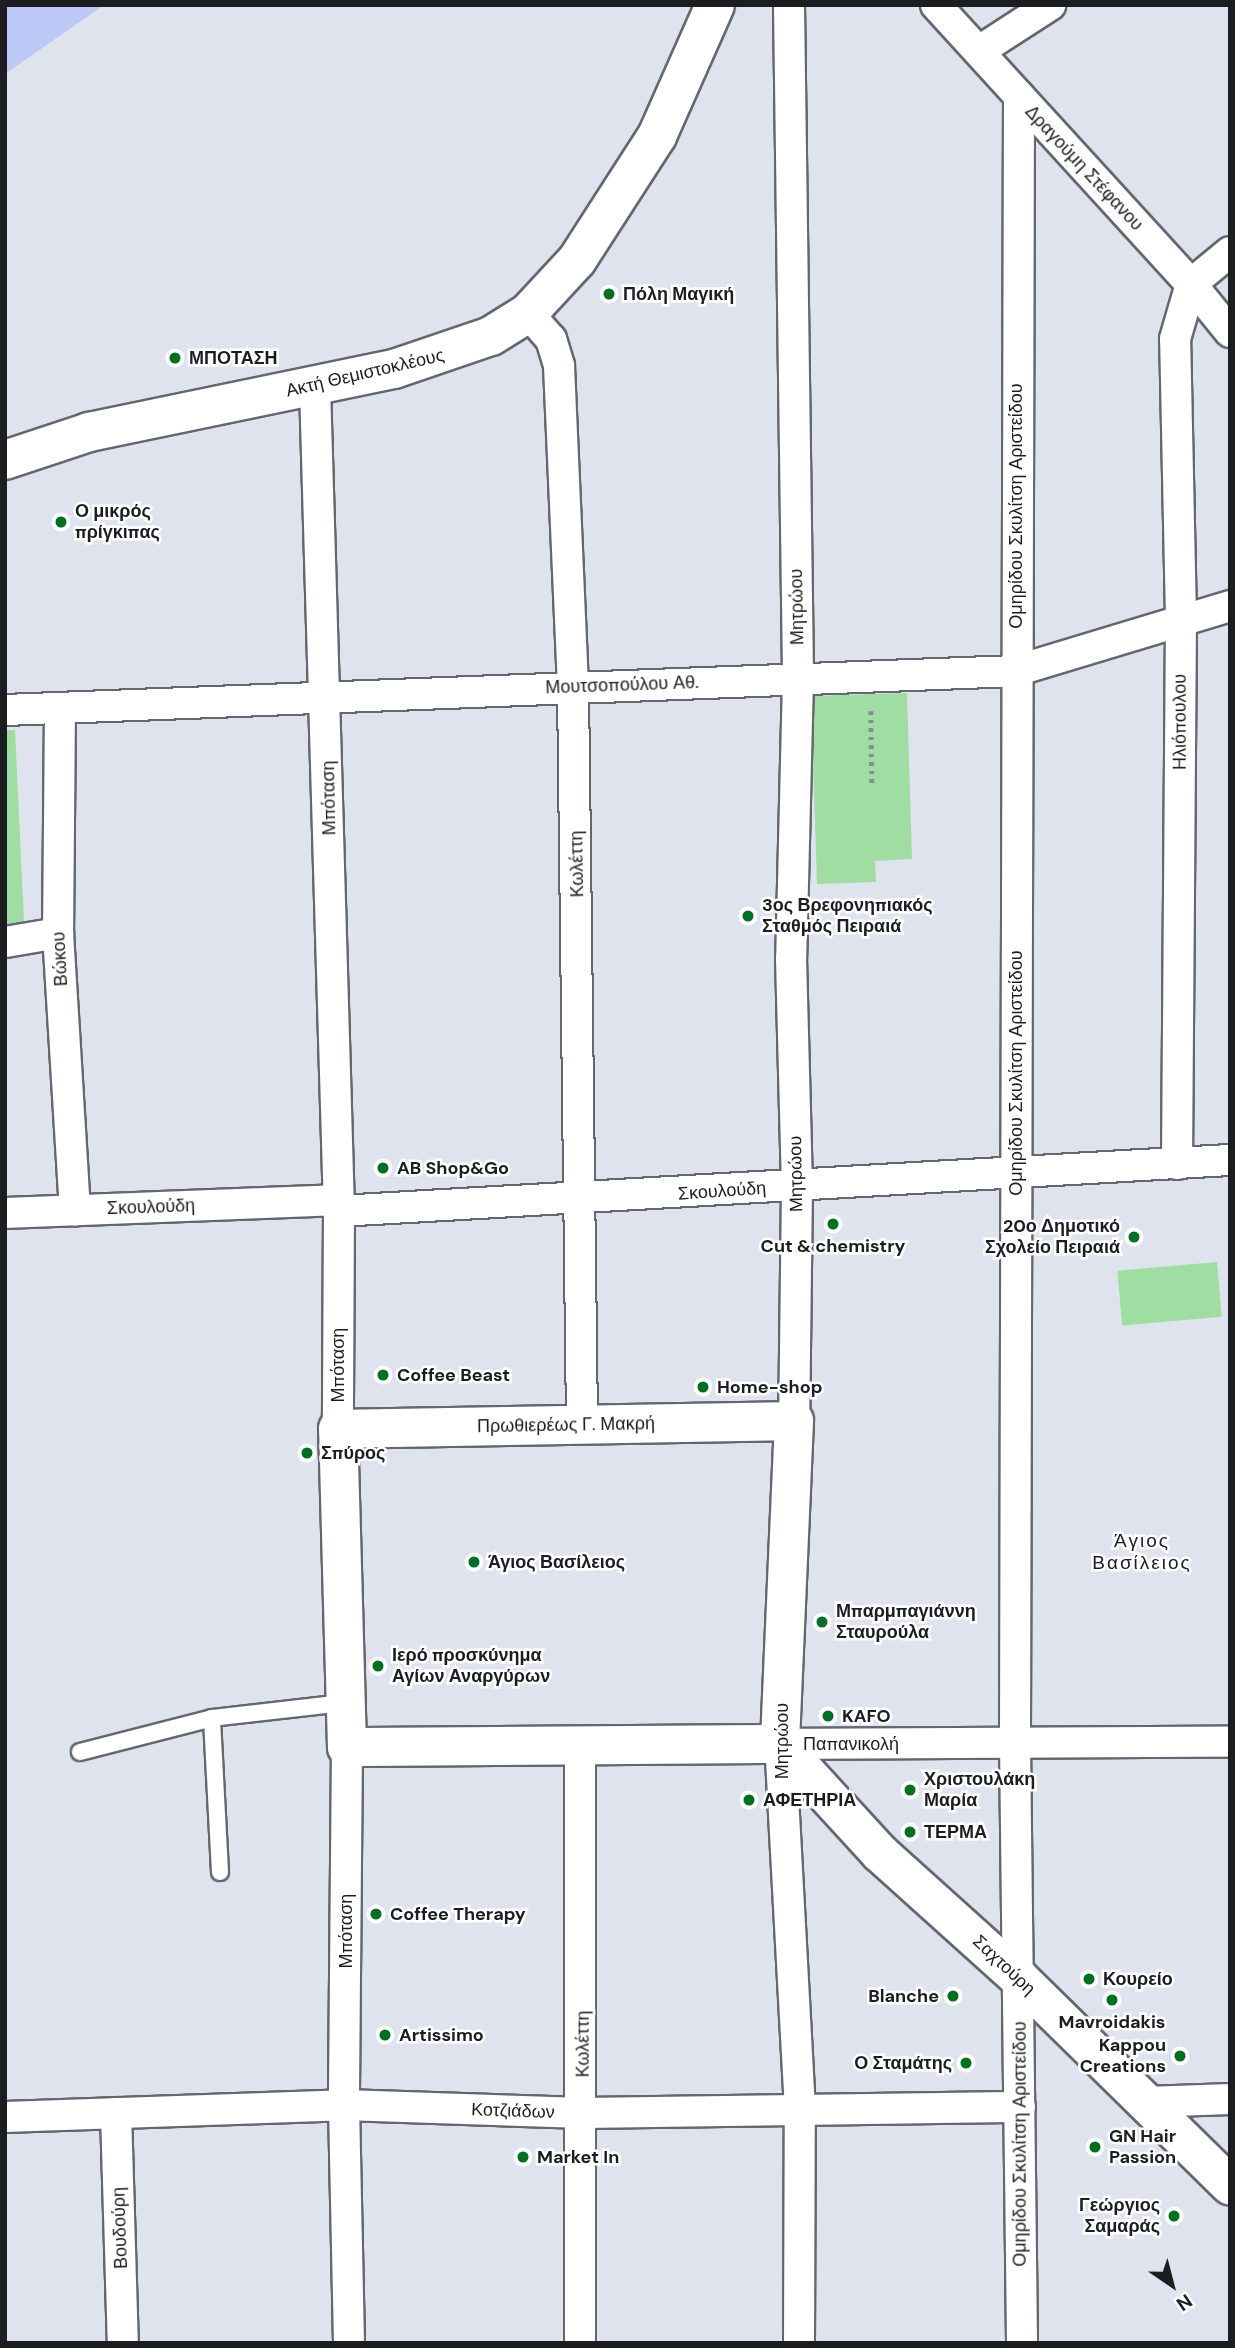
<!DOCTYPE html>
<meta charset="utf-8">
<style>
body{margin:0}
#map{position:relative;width:1235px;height:2348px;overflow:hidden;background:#dfe3ed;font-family:"DM Sans",sans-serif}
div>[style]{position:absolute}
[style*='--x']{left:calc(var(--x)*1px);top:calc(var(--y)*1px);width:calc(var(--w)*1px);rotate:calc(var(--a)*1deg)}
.green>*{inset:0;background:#9fdda3;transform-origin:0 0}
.water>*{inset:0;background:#bcc9f7}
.path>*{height:4.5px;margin-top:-2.25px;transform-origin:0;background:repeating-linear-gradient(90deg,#8a8c94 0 3.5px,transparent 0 8.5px)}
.roads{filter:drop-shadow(2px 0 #646770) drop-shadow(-2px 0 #646770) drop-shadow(0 2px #646770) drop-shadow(0 -2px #646770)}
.service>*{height:16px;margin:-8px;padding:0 8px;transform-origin:8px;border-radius:8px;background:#fff}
.minor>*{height:30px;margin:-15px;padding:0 15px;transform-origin:15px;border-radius:15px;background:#fff}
.tertiary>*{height:38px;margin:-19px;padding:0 19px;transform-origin:19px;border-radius:19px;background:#fff}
.secondary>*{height:38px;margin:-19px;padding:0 19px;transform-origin:19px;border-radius:19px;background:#fff}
.dots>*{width:19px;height:19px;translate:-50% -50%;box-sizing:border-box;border:4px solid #fff;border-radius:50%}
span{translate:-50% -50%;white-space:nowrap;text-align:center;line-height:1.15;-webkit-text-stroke:5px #fff;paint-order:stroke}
.street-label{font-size:18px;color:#1c1d21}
.poi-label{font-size:18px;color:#1c1d21;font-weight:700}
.left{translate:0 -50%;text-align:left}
.right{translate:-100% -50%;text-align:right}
.neighbourhood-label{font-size:19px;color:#1c1d21;letter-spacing:2px}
.frame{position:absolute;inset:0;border:7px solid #1c1d21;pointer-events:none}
.north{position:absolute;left:1137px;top:2250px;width:70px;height:70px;-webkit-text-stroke:5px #fff;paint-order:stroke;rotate:145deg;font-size:19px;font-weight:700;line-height:28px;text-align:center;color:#1c1d21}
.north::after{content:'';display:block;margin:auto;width:24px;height:32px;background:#1c1d21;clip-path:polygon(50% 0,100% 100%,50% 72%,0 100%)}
</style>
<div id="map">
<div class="green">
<div style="clip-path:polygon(907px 693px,912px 859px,875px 861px,876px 882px,817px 884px,811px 696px)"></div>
<div style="clip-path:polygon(5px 730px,15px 730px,24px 923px,5px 924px)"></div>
<div style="left:1217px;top:1262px;width:55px;height:100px;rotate:85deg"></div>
</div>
<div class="water">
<div style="clip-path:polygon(5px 5px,104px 5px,5px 74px)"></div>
</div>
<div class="path">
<div style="--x:871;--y:711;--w:72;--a:89.2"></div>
</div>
<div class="roads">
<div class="service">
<div style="--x:80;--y:1752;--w:136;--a:-14.4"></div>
<div style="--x:220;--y:1872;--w:154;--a:-93"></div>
<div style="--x:212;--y:1718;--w:133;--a:-6.5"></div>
</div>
<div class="minor">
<div style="--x:789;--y:5;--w:674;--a:89.23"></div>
<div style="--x:798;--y:679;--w:279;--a:91.4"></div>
<div style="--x:791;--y:958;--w:229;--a:88.5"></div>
<div style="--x:797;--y:1187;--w:234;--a:90.7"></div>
<div style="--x:936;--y:5;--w:378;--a:47.6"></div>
<div style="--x:1191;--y:284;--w:62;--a:50.9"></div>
<div style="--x:979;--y:51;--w:85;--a:-32.9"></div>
<div style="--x:1019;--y:96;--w:1647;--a:90.14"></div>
<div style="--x:1015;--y:1743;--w:600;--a:89.33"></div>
<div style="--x:528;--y:313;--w:35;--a:49"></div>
<div style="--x:551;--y:339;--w:28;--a:73"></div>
<div style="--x:559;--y:366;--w:321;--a:87.5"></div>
<div style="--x:573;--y:687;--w:737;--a:89.3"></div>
<div style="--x:315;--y:387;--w:824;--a:88.33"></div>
<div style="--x:339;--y:1211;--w:218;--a:90.3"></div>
<div style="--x:60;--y:708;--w:225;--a:90.5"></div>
<div style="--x:58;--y:933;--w:278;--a:86.5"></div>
<div style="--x:5;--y:710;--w:1011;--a:-2.21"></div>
<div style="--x:1015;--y:671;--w:225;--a:-16.8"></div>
<div style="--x:5;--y:942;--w:54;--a:-9.6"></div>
<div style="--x:1177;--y:1164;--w:545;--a:-89.58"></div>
<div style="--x:1181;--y:619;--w:280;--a:-91.2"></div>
<div style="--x:1175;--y:339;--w:57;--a:-73.8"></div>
<div style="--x:1191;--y:284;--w:50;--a:-39.4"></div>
<div style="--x:339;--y:1211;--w:892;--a:-3.28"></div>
<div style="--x:5;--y:1213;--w:334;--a:-2.2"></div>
<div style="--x:580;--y:1746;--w:597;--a:90"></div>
<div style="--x:347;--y:1747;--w:358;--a:90.5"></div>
<div style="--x:344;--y:2105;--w:238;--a:88.8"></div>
<div style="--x:1146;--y:2102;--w:84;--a:-2"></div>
<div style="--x:116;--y:2113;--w:230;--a:88.3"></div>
<div style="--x:5;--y:2117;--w:339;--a:-2"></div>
<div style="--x:344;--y:2105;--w:239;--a:1.9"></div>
<div style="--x:583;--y:2113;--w:437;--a:-0.8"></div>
<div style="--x:799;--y:2343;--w:233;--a:-89.8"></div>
<div style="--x:800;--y:2110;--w:367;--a:-93.1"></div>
<div style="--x:780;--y:1744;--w:450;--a:-0.3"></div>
</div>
<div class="tertiary">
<div style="--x:794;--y:1421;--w:323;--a:92.5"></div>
<div style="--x:780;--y:1744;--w:433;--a:179.6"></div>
<div style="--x:347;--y:1747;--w:318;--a:-91.6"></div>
<div style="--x:338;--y:1429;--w:456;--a:-1"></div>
<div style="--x:780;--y:1744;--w:148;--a:47.5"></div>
<div style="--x:880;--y:1853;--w:187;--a:42"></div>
<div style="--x:1019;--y:1978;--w:296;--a:44.5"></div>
</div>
<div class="secondary">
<div style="--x:5;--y:460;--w:89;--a:-18.4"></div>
<div style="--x:89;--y:432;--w:311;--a:-11.7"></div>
<div style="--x:394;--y:369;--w:102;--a:-18.8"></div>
<div style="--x:491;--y:336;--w:44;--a:-31.9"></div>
<div style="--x:528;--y:313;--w:72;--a:-47.2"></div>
<div style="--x:577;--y:260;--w:148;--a:-57.2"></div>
<div style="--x:657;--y:136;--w:143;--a:-66.1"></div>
</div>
</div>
<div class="dots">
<div style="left:609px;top:294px;background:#006f21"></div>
<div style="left:175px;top:358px;background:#006f21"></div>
<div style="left:61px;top:522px;background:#006f21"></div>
<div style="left:748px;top:916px;background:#006f21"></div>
<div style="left:383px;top:1168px;background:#006f21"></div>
<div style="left:833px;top:1224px;background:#006f21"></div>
<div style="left:1134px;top:1237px;background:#006f21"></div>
<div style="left:383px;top:1375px;background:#006f21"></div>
<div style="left:703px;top:1387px;background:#006f21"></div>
<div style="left:307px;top:1453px;background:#006f21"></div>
<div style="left:474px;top:1562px;background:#006f21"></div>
<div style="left:822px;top:1622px;background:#006f21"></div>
<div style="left:378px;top:1666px;background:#006f21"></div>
<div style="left:828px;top:1716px;background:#006f21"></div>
<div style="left:910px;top:1790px;background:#006f21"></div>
<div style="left:749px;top:1800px;background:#006f21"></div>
<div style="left:910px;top:1832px;background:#006f21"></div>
<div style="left:376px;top:1914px;background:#006f21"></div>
<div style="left:1089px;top:1979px;background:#006f21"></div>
<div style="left:953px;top:1996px;background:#006f21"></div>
<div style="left:1112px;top:2000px;background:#006f21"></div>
<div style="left:385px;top:2035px;background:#006f21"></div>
<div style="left:1180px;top:2056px;background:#006f21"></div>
<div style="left:966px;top:2063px;background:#006f21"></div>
<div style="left:1095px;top:2147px;background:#006f21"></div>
<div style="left:523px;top:2157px;background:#006f21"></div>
<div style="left:1174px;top:2216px;background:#006f21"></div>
</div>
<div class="street-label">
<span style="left:1084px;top:168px;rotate:47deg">Δραγούμη Στέφανου</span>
<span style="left:365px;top:373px;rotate:-13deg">Ακτή Θεμιστοκλέους</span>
<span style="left:1016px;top:506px;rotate:-90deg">Ομηρίδου Σκυλίτση Αριστείδου</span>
<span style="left:797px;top:607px;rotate:-91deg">Μητρώου</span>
<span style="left:622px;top:685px;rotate:-2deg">Μουτσοπούλου Αθ.</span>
<span style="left:1180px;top:722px;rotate:-90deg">Ηλιόπουλου</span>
<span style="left:329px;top:798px;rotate:-91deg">Μπόταση</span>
<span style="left:577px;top:864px;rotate:-91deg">Κωλέττη</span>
<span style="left:60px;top:959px;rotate:-93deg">Βώκου</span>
<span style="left:1016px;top:1073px;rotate:-90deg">Ομηρίδου Σκυλίτση Αριστείδου</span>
<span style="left:796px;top:1174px;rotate:-91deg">Μητρώου</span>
<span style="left:722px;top:1191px;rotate:-4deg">Σκουλούδη</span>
<span style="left:151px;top:1207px;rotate:-2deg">Σκουλούδη</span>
<span style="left:338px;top:1365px;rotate:-90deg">Μπόταση</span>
<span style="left:566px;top:1425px;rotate:-1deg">Πρωθιερέως Γ. Μακρή</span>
<span style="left:782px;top:1741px;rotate:-90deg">Μητρώου</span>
<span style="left:851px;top:1744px">Παπανικολή</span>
<span style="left:346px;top:1931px;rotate:-90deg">Μπόταση</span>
<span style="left:1004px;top:1965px;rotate:43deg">Σαχτούρη</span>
<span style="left:583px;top:2044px;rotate:-90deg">Κωλέττη</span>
<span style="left:513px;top:2111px;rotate:2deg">Κοτζιάδων</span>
<span style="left:1020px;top:2144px;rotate:-90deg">Ομηρίδου Σκυλίτση Αριστείδου</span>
<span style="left:120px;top:2228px;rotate:-92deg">Βουδούρη</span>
</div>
<div class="poi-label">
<span class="left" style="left:623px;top:294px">Πόλη Μαγική</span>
<span class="left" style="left:189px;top:358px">ΜΠΟΤΑΣΗ</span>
<span class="left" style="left:75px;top:522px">Ο μικρός<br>πρίγκιπας</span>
<span class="left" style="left:762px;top:916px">3ος Βρεφονηπιακός<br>Σταθμός Πειραιά</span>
<span class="left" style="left:397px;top:1168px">AB Shop&amp;Go</span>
<span class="right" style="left:1120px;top:1237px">20ο Δημοτικό<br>Σχολείο Πειραιά</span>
<span style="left:833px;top:1246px">Cut &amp; chemistry</span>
<span class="left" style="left:397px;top:1375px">Coffee Beast</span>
<span class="left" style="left:717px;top:1387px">Home-shop</span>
<span class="left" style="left:321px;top:1453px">Σπύρος</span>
<span class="left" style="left:488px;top:1562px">Άγιος Βασίλειος</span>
<span class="left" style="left:836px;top:1622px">Μπαρμπαγιάννη<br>Σταυρούλα</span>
<span class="left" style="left:392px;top:1666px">Ιερό προσκύνημα<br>Αγίων Αναργύρων</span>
<span class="left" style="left:842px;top:1716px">KAFO</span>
<span class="left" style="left:924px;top:1790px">Χριστουλάκη<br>Μαρία</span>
<span class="left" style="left:763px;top:1800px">ΑΦΕΤΗΡΙΑ</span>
<span class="left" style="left:924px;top:1832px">ΤΕΡΜΑ</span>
<span class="left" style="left:390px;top:1914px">Coffee Therapy</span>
<span class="left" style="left:1103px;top:1979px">Κουρείο</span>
<span class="right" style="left:939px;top:1996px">Blanche</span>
<span style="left:1112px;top:2022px">Mavroidakis</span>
<span class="left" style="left:399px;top:2035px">Artissimo</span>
<span class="right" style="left:1166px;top:2056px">Kappou<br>Creations</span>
<span class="right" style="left:952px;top:2063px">Ο Σταμάτης</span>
<span class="left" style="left:1109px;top:2147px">GN Hair<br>Passion</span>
<span class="left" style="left:537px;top:2157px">Market In</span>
<span class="right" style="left:1160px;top:2216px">Γεώργιος<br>Σαμαράς</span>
</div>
<div class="neighbourhood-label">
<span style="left:1142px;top:1552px">Άγιος<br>Βασίλειος</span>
</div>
<div class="frame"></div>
<div class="north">N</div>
</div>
